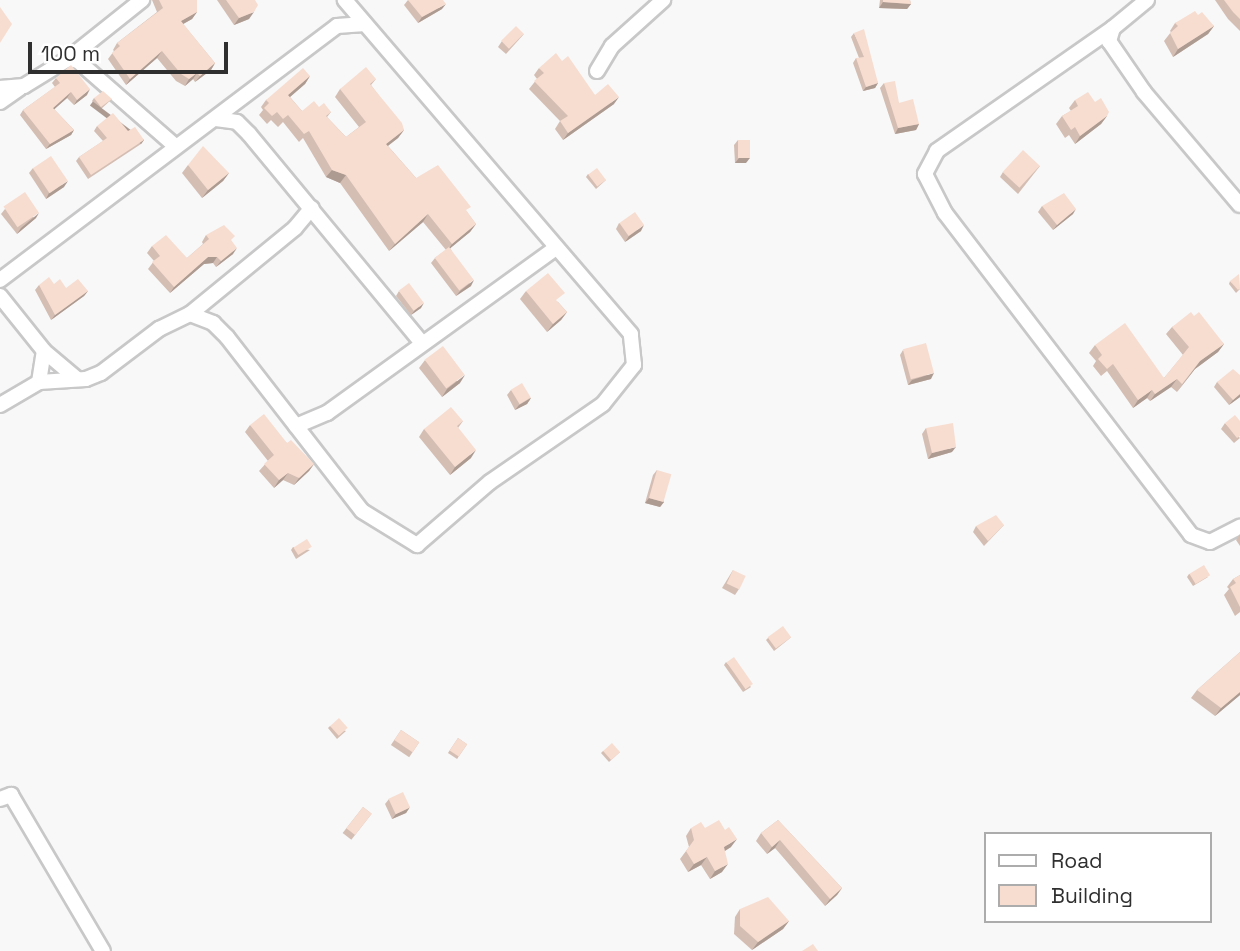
<!DOCTYPE html>
<style>
body{margin:0}
#map{position:relative;width:1240px;height:951px;overflow:hidden;background:#f8f8f9;font-family:"Space Grotesk",sans-serif}
div>[style]{position:absolute}
[style*='--x']{left:calc(var(--x)*1px);top:calc(var(--y)*1px);width:calc(var(--w)*1px);rotate:calc(var(--a)*1deg)}
.roads{filter:drop-shadow(2px 0 #c8c8c9) drop-shadow(-2px 0 #c8c8c9) drop-shadow(0 2px #c8c8c9) drop-shadow(0 -2px #c8c8c9)}
.minor>*{height:14px;margin:-7px;padding:0 7px;transform-origin:7px;border-radius:7px;background:#fff}
.wall>*{inset:0;background:#d4beb3;transform-origin:0 0}
.shaded-wall>*{inset:0;background:#ad9b92;transform-origin:0 0}
.building>*{inset:0;background:#f7ddd0;transform-origin:0 0}
span{translate:-50% -50%;white-space:nowrap;text-align:center;line-height:1.15;-webkit-text-stroke:7px #fff;paint-order:stroke}
.legend{position:absolute;left:984px;top:832px;width:228px;height:91px;box-sizing:border-box;background:#fff;border:2px solid #acacac;margin:0;padding:9px 12px;list-style:none;font-size:21px;color:#2f2f2f}
.legend li{display:flex;align-items:center;gap:14px;height:35px}
.legend b{width:35px;border:2px solid #acacac}
.scale{position:absolute;left:28px;top:42px;width:200px;height:32px;box-sizing:border-box;border:4px solid #2f2f2f;border-top:0;padding-left:9px;font-size:21px;line-height:24px;white-space:nowrap;color:#2f2f2f;-webkit-text-stroke:5px #fff;paint-order:stroke}
</style>
<div id="map">
<div class="roads">
<div class="minor">
<div style="--x:1147;--y:0;--w:44;--a:140.5"></div>
<div style="--x:1113;--y:28;--w:14;--a:107"></div>
<div style="--x:1109;--y:41;--w:62;--a:55.5"></div>
<div style="--x:1144;--y:92;--w:148;--a:49.7"></div>
<div style="--x:1113;--y:28;--w:215;--a:145.1"></div>
<div style="--x:937;--y:151;--w:26;--a:118"></div>
<div style="--x:925;--y:174;--w:44;--a:62.9"></div>
<div style="--x:945;--y:213;--w:405;--a:52.6"></div>
<div style="--x:1191;--y:535;--w:20;--a:20"></div>
<div style="--x:1210;--y:542;--w:34;--a:-27"></div>
<div style="--x:68;--y:59;--w:95;--a:-38.6"></div>
<div style="--x:597;--y:71;--w:29;--a:-59"></div>
<div style="--x:612;--y:46;--w:69;--a:-42"></div>
<div style="--x:0;--y:88;--w:24;--a:-5"></div>
<div style="--x:24;--y:86;--w:52;--a:-31.5"></div>
<div style="--x:68;--y:59;--w:10;--a:11"></div>
<div style="--x:78;--y:61;--w:128;--a:41.2"></div>
<div style="--x:0;--y:102;--w:24;--a:-35"></div>
<div style="--x:216;--y:119;--w:21;--a:8"></div>
<div style="--x:237;--y:122;--w:17;--a:45"></div>
<div style="--x:249;--y:134;--w:271;--a:50.4"></div>
<div style="--x:0;--y:280;--w:422;--a:-37"></div>
<div style="--x:337;--y:26;--w:28;--a:-4"></div>
<div style="--x:0;--y:296;--w:70;--a:51.3"></div>
<div style="--x:44;--y:351;--w:42;--a:40.2"></div>
<div style="--x:190;--y:314;--w:25;--a:21"></div>
<div style="--x:213;--y:323;--w:20;--a:45"></div>
<div style="--x:227;--y:337;--w:220;--a:52.2"></div>
<div style="--x:362;--y:511;--w:65;--a:31.7"></div>
<div style="--x:417;--y:545;--w:96;--a:-40.8"></div>
<div style="--x:490;--y:482;--w:137;--a:-34.6"></div>
<div style="--x:603;--y:404;--w:50;--a:-51.5"></div>
<div style="--x:634;--y:365;--w:31;--a:-96"></div>
<div style="--x:631;--y:334;--w:440;--a:-130.6"></div>
<div style="--x:39;--y:382;--w:31;--a:-81"></div>
<div style="--x:0;--y:405;--w:45;--a:-30.5"></div>
<div style="--x:39;--y:382;--w:47;--a:-3.7"></div>
<div style="--x:86;--y:379;--w:16;--a:-22"></div>
<div style="--x:101;--y:373;--w:73;--a:-37.2"></div>
<div style="--x:159;--y:329;--w:34;--a:-26"></div>
<div style="--x:190;--y:314;--w:136;--a:-39.3"></div>
<div style="--x:295;--y:228;--w:26;--a:-50"></div>
<div style="--x:296;--y:426;--w:34;--a:-23"></div>
<div style="--x:327;--y:413;--w:280;--a:-35.8"></div>
<div style="--x:0;--y:799;--w:12;--a:-20"></div>
<div style="--x:11;--y:795;--w:181;--a:59.5"></div>
</div>
</div>
<div class="wall">
<div style="clip-path:polygon(152px 0,197px 0,197px 12px,192px 19px,183px 24px,215px 63px,211px 70px,195px 82px,193px 79px,185px 86px,176px 81px,157px 58px,126px 85px,108px 59px,114px 51px,113px 50px,117px 43px,157px 12px)"></div>
<div style="clip-path:polygon(217px 0,255px 0,249px 19px,234px 25px)"></div>
<div style="clip-path:polygon(408px 0,442px 9px,418px 23px,404px 5px)"></div>
<div style="clip-path:polygon(880px 0,910px 0,911px 4px,907px 9px,879px 8px)"></div>
<div style="clip-path:polygon(1215px 0,1240px 0,1240px 31px,1228px 19px)"></div>
<div style="clip-path:polygon(1198px 15px,1214px 26px,1208px 34px,1173px 57px,1164px 41px,1171px 32px,1170px 31px,1175px 23px)"></div>
<div style="clip-path:polygon(854px 33px,878px 83px,875px 88px,863px 91px,853px 63px,856px 58px,859px 58px,851px 37px)"></div>
<div style="clip-path:polygon(524px 34px,506px 54px,498px 47px,502px 41px)"></div>
<div style="clip-path:polygon(539px 68px,595px 95px,614px 104px,563px 140px,555px 129px,560px 121px,529px 89px,537px 79px,534px 75px)"></div>
<div style="clip-path:polygon(310px 76px,305px 84px,290px 97px,302px 111px,319px 107px,331px 112px,327px 117px,346px 137px,359px 127px,335px 97px,340px 89px,376px 79px,371px 85px,404px 130px,398px 138px,388px 146px,416px 178px,467px 212px,476px 224px,470px 232px,450px 248px,471px 286px,456px 296px,431px 263px,435px 258px,446px 250px,423px 222px,389px 251px,340px 183px,326px 177px,303px 138px,299px 142px,283px 122px,278px 127px,271px 120px,267px 124px,259px 115px,263px 110px,261px 107px,266px 100px)"></div>
<div style="clip-path:polygon(56px 78px,87px 95px,74px 105px,67px 98px,54px 109px,74px 130px,71px 135px,46px 149px,20px 115px,23px 110px,55px 87px,52px 83px)"></div>
<div style="clip-path:polygon(884px 83px,899px 103px,919px 124px,916px 130px,895px 134px,880px 88px)"></div>
<div style="clip-path:polygon(94px 98px,112px 99px,100px 110px,92px 101px)"></div>
<div style="clip-path:polygon(1075px 100px,1095px 102px,1107px 116px,1101px 124px,1075px 144px,1069px 135px,1065px 138px,1056px 124px,1062px 116px,1071px 111px,1069px 108px)"></div>
<div style="clip-path:polygon(97px 126px,128px 131px,144px 140px,141px 144px,88px 179px,76px 161px,79px 157px,103px 141px,94px 131px)"></div>
<div style="clip-path:polygon(738px 140px,746px 163px,735px 163px,734px 145px)"></div>
<div style="clip-path:polygon(188px 165px,229px 173px,223px 181px,202px 198px,182px 173px)"></div>
<div style="clip-path:polygon(1040px 166px,1018px 194px,1000px 177px,1003px 172px)"></div>
<div style="clip-path:polygon(33px 168px,64px 187px,46px 199px,29px 173px)"></div>
<div style="clip-path:polygon(588px 174px,606px 180px,596px 189px,586px 177px)"></div>
<div style="clip-path:polygon(1042px 206px,1073px 214px,1053px 230px,1038px 212px)"></div>
<div style="clip-path:polygon(5px 209px,36px 218px,17px 234px,1px 214px)"></div>
<div style="clip-path:polygon(619px 223px,641px 231px,625px 242px,616px 229px)"></div>
<div style="clip-path:polygon(206px 235px,232px 241px,233px 254px,216px 267px,213px 263px,204px 264px,170px 293px,148px 269px,154px 261px,147px 253px,152px 246px,187px 258px,203px 244px,202px 242px)"></div>
<div style="clip-path:polygon(1230px 281px,1240px 289px,1236px 293px,1229px 284px)"></div>
<div style="clip-path:polygon(54px 284px,66px 288px,88px 291px,84px 296px,51px 320px,35px 290px,39px 285px)"></div>
<div style="clip-path:polygon(399px 291px,421px 308px,411px 315px,396px 296px)"></div>
<div style="clip-path:polygon(526px 291px,558px 302px,567px 312px,561px 320px,547px 332px,520px 299px)"></div>
<div style="clip-path:polygon(1194px 316px,1224px 344px,1218px 352px,1195px 369px,1177px 392px,1171px 387px,1150px 401px,1147px 398px,1133px 408px,1107px 371px,1101px 376px,1093px 366px,1096px 361px,1089px 353px,1095px 345px,1164px 378px,1183px 355px,1166px 334px,1172px 327px)"></div>
<div style="clip-path:polygon(903px 350px,931px 379px,908px 385px,900px 355px)"></div>
<div style="clip-path:polygon(425px 360px,460px 383px,442px 397px,419px 368px)"></div>
<div style="clip-path:polygon(1240px 375px,1240px 397px,1229px 405px,1214px 387px,1217px 382px)"></div>
<div style="clip-path:polygon(511px 390px,531px 398px,527px 404px,515px 410px,507px 395px)"></div>
<div style="clip-path:polygon(463px 421px,458px 428px,471px 458px,450px 475px,419px 437px,424px 429px)"></div>
<div style="clip-path:polygon(1225px 423px,1240px 438px,1234px 443px,1221px 429px)"></div>
<div style="clip-path:polygon(250px 425px,287px 443px,314px 464px,309px 471px,294px 485px,283px 480px,274px 488px,259px 471px,268px 461px,245px 432px)"></div>
<div style="clip-path:polygon(926px 428px,952px 452px,928px 459px,922px 434px)"></div>
<div style="clip-path:polygon(657px 470px,664px 502px,660px 507px,645px 503px,653px 475px)"></div>
<div style="clip-path:polygon(1004px 525px,984px 546px,973px 532px,976px 526px)"></div>
<div style="clip-path:polygon(1240px 534px,1240px 546px,1236px 540px)"></div>
<div style="clip-path:polygon(293px 547px,310px 550px,296px 559px,291px 550px)"></div>
<div style="clip-path:polygon(733px 570px,739px 589px,735px 595px,722px 588px)"></div>
<div style="clip-path:polygon(1189px 574px,1208px 577px,1193px 586px,1187px 577px)"></div>
<div style="clip-path:polygon(1240px 575px,1240px 612px,1235px 616px,1224px 595px,1229px 589px,1227px 587px,1233px 579px)"></div>
<div style="clip-path:polygon(791px 637px,789px 639px,774px 651px,766px 640px,768px 638px)"></div>
<div style="clip-path:polygon(1240px 652px,1240px 695px,1215px 716px,1191px 698px,1197px 690px)"></div>
<div style="clip-path:polygon(726px 662px,751px 687px,743px 692px,724px 665px)"></div>
<div style="clip-path:polygon(330px 726px,346px 731px,337px 739px,328px 728px)"></div>
<div style="left:401px;top:730px;width:22px;height:18px;rotate:34deg"></div>
<div style="left:458px;top:738px;width:11px;height:18px;rotate:34deg"></div>
<div style="clip-path:polygon(603px 751px,620px 752px,609px 762px,601px 753px)"></div>
<div style="clip-path:polygon(389px 799px,410px 807px,406px 813px,392px 819px,385px 804px)"></div>
<div style="left:363px;top:807px;width:11px;height:33px;rotate:38deg"></div>
<div style="clip-path:polygon(778px 820px,842px 888px,837px 895px,825px 906px,775px 848px,767px 854px,756px 841px,761px 833px)"></div>
<div style="clip-path:polygon(691px 828px,705px 828px,731px 847px,725px 851px,722px 872px,710px 879px,701px 865px,688px 872px,680px 859px,689px 847px,686px 836px)"></div>
<div style="clip-path:polygon(740px 909px,789px 921px,783px 929px,752px 950px,734px 934px,735px 917px)"></div>
</div>
<div class="shaded-wall">
<div style="clip-path:polygon(883px 2px,911px 4px,907px 9px,879px 8px)"></div>
<div style="clip-path:polygon(446px 4px,442px 9px,418px 23px,422px 17px)"></div>
<div style="clip-path:polygon(197px 12px,192px 19px,176px 28px,181px 21px)"></div>
<div style="clip-path:polygon(254px 12px,249px 19px,234px 25px,239px 18px)"></div>
<div style="clip-path:polygon(1214px 26px,1208px 34px,1173px 57px,1178px 49px)"></div>
<div style="clip-path:polygon(162px 51px,157px 58px,126px 85px,130px 79px)"></div>
<div style="clip-path:polygon(215px 63px,211px 70px,195px 82px,200px 76px)"></div>
<div style="clip-path:polygon(197px 73px,193px 79px,185px 86px,189px 79px)"></div>
<div style="clip-path:polygon(310px 76px,305px 84px,283px 103px,288px 95px)"></div>
<div style="clip-path:polygon(878px 83px,875px 88px,863px 91px,866px 87px)"></div>
<div style="clip-path:polygon(90px 89px,87px 95px,74px 105px,77px 100px)"></div>
<div style="clip-path:polygon(71px 92px,67px 98px,49px 114px,53px 108px)"></div>
<div style="clip-path:polygon(619px 97px,614px 104px,563px 140px,568px 133px)"></div>
<div style="clip-path:polygon(1107px 116px,1101px 124px,1075px 144px,1080px 136px)"></div>
<div style="clip-path:polygon(919px 124px,916px 130px,895px 134px,898px 128px)"></div>
<div style="clip-path:polygon(74px 130px,71px 135px,46px 149px,50px 144px)"></div>
<div style="clip-path:polygon(404px 130px,398px 138px,381px 151px,386px 144px)"></div>
<div style="left:144px;top:140px;width:5px;height:64px;rotate:127deg"></div>
<div style="clip-path:polygon(739px 158px,750px 158px,746px 163px,735px 163px)"></div>
<div style="clip-path:polygon(332px 170px,346px 175px,340px 183px,326px 177px)"></div>
<div style="clip-path:polygon(229px 173px,223px 181px,202px 198px,208px 190px)"></div>
<div style="clip-path:polygon(68px 181px,64px 187px,46px 199px,49px 193px)"></div>
<div style="clip-path:polygon(1076px 209px,1073px 214px,1053px 230px,1057px 225px)"></div>
<div style="clip-path:polygon(39px 213px,36px 218px,17px 234px,21px 228px)"></div>
<div style="clip-path:polygon(428px 214px,423px 222px,389px 251px,395px 244px)"></div>
<div style="clip-path:polygon(476px 224px,470px 232px,447px 251px,452px 244px)"></div>
<div style="clip-path:polygon(644px 225px,641px 231px,625px 242px,629px 236px)"></div>
<div style="clip-path:polygon(237px 248px,233px 254px,216px 267px,221px 261px)"></div>
<div style="clip-path:polygon(208px 257px,217px 257px,213px 263px,204px 264px,170px 293px,174px 287px)"></div>
<div style="clip-path:polygon(474px 280px,471px 286px,456px 296px,460px 291px)"></div>
<div style="clip-path:polygon(88px 291px,84px 296px,51px 320px,55px 315px)"></div>
<div style="clip-path:polygon(424px 303px,421px 308px,411px 315px,415px 310px)"></div>
<div style="clip-path:polygon(567px 312px,561px 320px,547px 332px,553px 324px)"></div>
<div style="clip-path:polygon(1224px 344px,1218px 352px,1195px 369px,1177px 392px,1200px 361px)"></div>
<div style="clip-path:polygon(934px 373px,931px 379px,908px 385px,912px 380px)"></div>
<div style="clip-path:polygon(465px 375px,460px 383px,442px 397px,447px 389px)"></div>
<div style="clip-path:polygon(1177px 379px,1171px 387px,1150px 401px,1155px 394px)"></div>
<div style="clip-path:polygon(1152px 390px,1147px 398px,1133px 408px,1138px 400px)"></div>
<div style="clip-path:polygon(1240px 394px,1240px 397px,1229px 405px,1233px 400px)"></div>
<div style="clip-path:polygon(531px 398px,527px 404px,515px 410px,519px 405px)"></div>
<div style="clip-path:polygon(956px 447px,952px 452px,928px 459px,932px 453px)"></div>
<div style="clip-path:polygon(476px 450px,471px 458px,450px 475px,455px 467px)"></div>
<div style="clip-path:polygon(314px 464px,309px 471px,294px 485px,299px 478px)"></div>
<div style="clip-path:polygon(288px 473px,283px 480px,274px 488px,279px 480px)"></div>
<div style="clip-path:polygon(649px 498px,664px 502px,660px 507px,645px 503px)"></div>
<div style="clip-path:polygon(1240px 692px,1240px 695px,1215px 716px,1221px 708px)"></div>
<div style="clip-path:polygon(410px 807px,406px 813px,392px 819px,396px 814px)"></div>
<div style="clip-path:polygon(737px 839px,731px 847px,718px 855px,724px 847px)"></div>
<div style="clip-path:polygon(780px 840px,775px 848px,767px 854px,772px 847px)"></div>
<div style="clip-path:polygon(707px 857px,701px 865px,688px 872px,694px 864px)"></div>
<div style="clip-path:polygon(728px 864px,722px 872px,710px 879px,715px 871px)"></div>
<div style="clip-path:polygon(842px 888px,837px 895px,825px 906px,830px 899px)"></div>
<div style="clip-path:polygon(789px 921px,783px 929px,752px 950px,758px 942px)"></div>
</div>
<div class="building">
<div style="clip-path:polygon(159px 0,197px 0,197px 12px,181px 21px,215px 63px,200px 76px,197px 73px,189px 79px,181px 74px,162px 51px,130px 79px,112px 53px,120px 46px,117px 43px,163px 8px)"></div>
<div style="clip-path:polygon(226px 0,255px 0,258px 5px,254px 12px,239px 18px)"></div>
<div style="clip-path:polygon(408px 0,443px 0,446px 4px,422px 17px)"></div>
<div style="clip-path:polygon(883px 0,910px 0,911px 4px,883px 2px)"></div>
<div style="clip-path:polygon(1224px 0,1240px 0,1240px 19px,1233px 12px)"></div>
<div style="clip-path:polygon(0 7px,12px 24px,0 43px)"></div>
<div style="clip-path:polygon(1195px 11px,1198px 15px,1202px 12px,1214px 26px,1178px 49px,1170px 33px,1178px 26px,1175px 23px)"></div>
<div style="left:516px;top:26px;width:11px;height:21px;rotate:45deg"></div>
<div style="clip-path:polygon(864px 29px,878px 83px,866px 87px,856px 58px,864px 57px,854px 33px)"></div>
<div style="clip-path:polygon(556px 53px,562px 61px,568px 56px,595px 95px,608px 84px,619px 97px,568px 133px,560px 121px,568px 116px,534px 81px,544px 73px,539px 68px)"></div>
<div style="clip-path:polygon(71px 65px,90px 89px,77px 100px,71px 92px,53px 108px,74px 130px,50px 144px,23px 110px,60px 83px,56px 78px)"></div>
<div style="clip-path:polygon(366px 67px,376px 79px,370px 84px,402px 123px,404px 130px,386px 144px,416px 178px,438px 165px,471px 207px,466px 210px,476px 224px,452px 244px,428px 214px,395px 244px,346px 175px,332px 170px,309px 131px,304px 134px,288px 115px,283px 119px,277px 112px,272px 116px,264px 108px,269px 103px,266px 100px,303px 68px,310px 76px,288px 95px,302px 111px,314px 101px,319px 107px,324px 103px,331px 112px,326px 116px,346px 137px,366px 122px,340px 89px)"></div>
<div style="clip-path:polygon(895px 81px,899px 103px,913px 99px,919px 124px,898px 128px,884px 83px)"></div>
<div style="clip-path:polygon(103px 91px,112px 99px,101px 107px,94px 98px)"></div>
<div style="clip-path:polygon(1088px 92px,1095px 102px,1101px 98px,1109px 112px,1107px 116px,1080px 136px,1075px 127px,1071px 130px,1062px 116px,1078px 106px,1075px 100px)"></div>
<div style="clip-path:polygon(113px 113px,128px 131px,135px 127px,144px 140px,91px 175px,79px 157px,107px 138px,97px 126px)"></div>
<div style="left:738px;top:140px;width:12px;height:18px"></div>
<div style="clip-path:polygon(203px 146px,229px 173px,208px 190px,188px 165px)"></div>
<div style="left:1023px;top:150px;width:23px;height:30px;rotate:43deg"></div>
<div style="left:51px;top:156px;width:30px;height:22px;rotate:56deg"></div>
<div style="left:597px;top:168px;width:15px;height:11px;rotate:53deg"></div>
<div style="left:25px;top:192px;width:25px;height:26px;rotate:56deg"></div>
<div style="clip-path:polygon(1064px 193px,1076px 209px,1057px 225px,1042px 206px)"></div>
<div style="left:635px;top:212px;width:16px;height:19px;rotate:55deg"></div>
<div style="clip-path:polygon(224px 225px,235px 236px,231px 240px,237px 248px,221px 261px,217px 257px,208px 257px,174px 287px,152px 262px,160px 256px,152px 246px,166px 235px,187px 258px,209px 239px,206px 235px)"></div>
<div style="left:449px;top:247px;width:41px;height:18px;rotate:53deg"></div>
<div style="clip-path:polygon(548px 273px,565px 293px,556px 300px,567px 312px,553px 324px,526px 291px)"></div>
<div style="clip-path:polygon(1239px 274px,1240px 288px,1238px 290px,1230px 281px)"></div>
<div style="clip-path:polygon(49px 277px,54px 284px,60px 279px,66px 288px,78px 279px,88px 291px,55px 315px,39px 285px)"></div>
<div style="left:409px;top:283px;width:25px;height:13px;rotate:53deg"></div>
<div style="clip-path:polygon(1191px 312px,1194px 316px,1199px 312px,1224px 344px,1200px 361px,1182px 384px,1177px 379px,1155px 394px,1152px 390px,1138px 400px,1113px 364px,1107px 369px,1098px 359px,1102px 355px,1095px 345px,1125px 323px,1164px 378px,1189px 347px,1172px 327px)"></div>
<div style="left:926px;top:343px;width:31px;height:24px;rotate:75deg"></div>
<div style="left:443px;top:346px;width:36px;height:23px;rotate:53deg"></div>
<div style="clip-path:polygon(1233px 369px,1240px 375px,1240px 394px,1233px 400px,1217px 382px)"></div>
<div style="left:522px;top:383px;width:17px;height:13px;rotate:59deg"></div>
<div style="clip-path:polygon(451px 407px,463px 421px,457px 426px,476px 450px,455px 467px,424px 429px)"></div>
<div style="clip-path:polygon(264px 414px,287px 443px,291px 440px,314px 464px,299px 478px,288px 473px,279px 480px,264px 464px,274px 455px,250px 425px)"></div>
<div style="clip-path:polygon(1235px 415px,1240px 421px,1240px 436px,1237px 438px,1225px 423px)"></div>
<div style="clip-path:polygon(953px 423px,956px 447px,932px 453px,926px 428px)"></div>
<div style="left:657px;top:470px;width:15px;height:29px;rotate:16deg"></div>
<div style="clip-path:polygon(996px 515px,1004px 525px,988px 541px,976px 526px)"></div>
<div style="left:307px;top:539px;width:9px;height:16px;rotate:58deg"></div>
<div style="left:1204px;top:565px;width:12px;height:17px;rotate:59deg"></div>
<div style="left:733px;top:570px;width:14px;height:15px;rotate:25deg"></div>
<div style="clip-path:polygon(1240px 575px,1240px 607px,1230px 587px,1236px 583px,1233px 579px)"></div>
<div style="left:783px;top:626px;width:14px;height:19px;rotate:54deg"></div>
<div style="clip-path:polygon(1240px 652px,1240px 692px,1221px 708px,1197px 690px)"></div>
<div style="left:734px;top:657px;width:33px;height:9px;rotate:55deg"></div>
<div style="left:339px;top:718px;width:13px;height:12px;rotate:48deg"></div>
<div style="left:401px;top:730px;width:22px;height:12px;rotate:34deg"></div>
<div style="left:458px;top:738px;width:11px;height:15px;rotate:34deg"></div>
<div style="left:612px;top:743px;width:12px;height:12px;rotate:48deg"></div>
<div style="left:403px;top:792px;width:17px;height:16px;rotate:65deg"></div>
<div style="left:363px;top:807px;width:11px;height:27px;rotate:38deg"></div>
<div style="clip-path:polygon(719px 820px,725px 830px,729px 827px,737px 839px,724px 847px,728px 864px,715px 871px,707px 857px,694px 864px,686px 851px,694px 840px,691px 828px,701px 822px,705px 828px)"></div>
<div style="clip-path:polygon(778px 820px,842px 888px,830px 899px,780px 840px,772px 847px,761px 833px)"></div>
<div style="clip-path:polygon(768px 897px,789px 921px,758px 942px,740px 926px,740px 909px)"></div>
<div style="clip-path:polygon(813px 944px,818px 951px,802px 951px)"></div>
</div>
<ul class="legend">
<li><b style="height:9px;background:#fff"></b>Road</li>
<li><b style="height:19px;background:#f7ddd0"></b>Building</li>
</ul>
<div class="scale">100 m</div>
</div>
